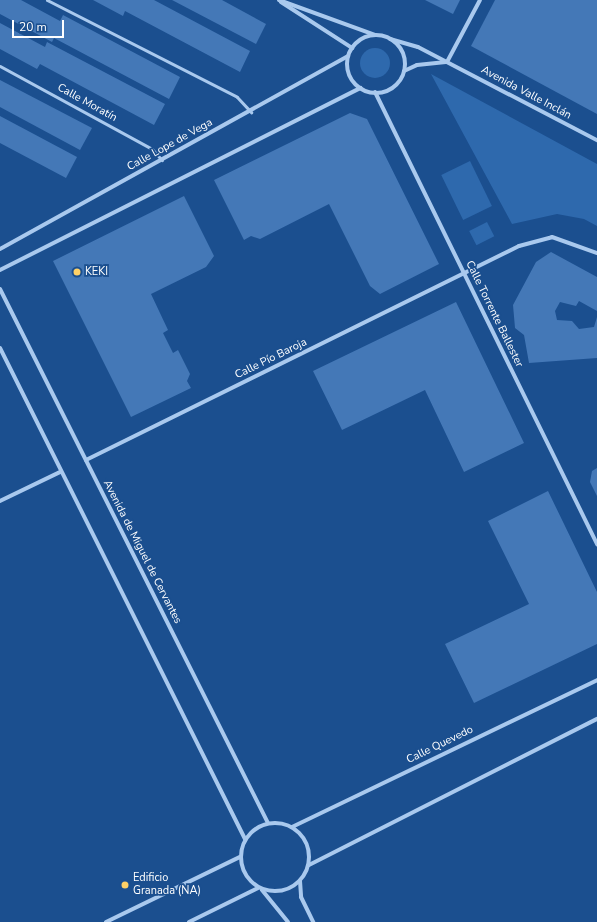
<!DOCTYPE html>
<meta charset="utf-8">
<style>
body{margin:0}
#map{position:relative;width:597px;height:922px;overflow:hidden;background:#1b4f8f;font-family:"Nunito Sans",sans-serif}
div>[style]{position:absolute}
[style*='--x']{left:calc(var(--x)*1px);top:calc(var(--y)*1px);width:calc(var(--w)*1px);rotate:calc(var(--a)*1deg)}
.green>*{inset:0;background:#2e69ad;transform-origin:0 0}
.round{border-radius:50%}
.building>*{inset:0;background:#4478b7}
.lane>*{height:3px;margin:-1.5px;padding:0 1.5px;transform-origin:1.5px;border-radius:1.5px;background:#a9c9ee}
.street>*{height:4px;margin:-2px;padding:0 2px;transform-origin:2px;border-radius:2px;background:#a9c9ee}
.street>.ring{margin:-2px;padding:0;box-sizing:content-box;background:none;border:4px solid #a9c9ee;border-radius:50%}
.dots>*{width:11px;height:11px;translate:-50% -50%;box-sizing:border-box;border:2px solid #1b4f8f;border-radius:50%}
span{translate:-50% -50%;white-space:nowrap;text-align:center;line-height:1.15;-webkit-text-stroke:3.5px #1b4f8f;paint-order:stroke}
.street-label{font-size:11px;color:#fff}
.poi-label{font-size:11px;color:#fff}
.left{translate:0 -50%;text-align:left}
.scale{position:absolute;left:12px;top:20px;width:52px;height:18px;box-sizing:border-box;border:2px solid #fff;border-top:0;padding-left:5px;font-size:12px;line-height:14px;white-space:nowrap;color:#fff;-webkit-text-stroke:3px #1b4f8f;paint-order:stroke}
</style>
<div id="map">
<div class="green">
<div class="round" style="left:360px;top:48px;width:30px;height:30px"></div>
<div style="clip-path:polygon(431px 74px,597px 164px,597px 226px,584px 219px,557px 214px,512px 224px)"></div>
<div style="left:470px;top:161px;width:50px;height:32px;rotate:64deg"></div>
<div style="left:487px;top:222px;width:16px;height:20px;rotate:63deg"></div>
</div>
<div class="building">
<div style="clip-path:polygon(0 0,21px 0,60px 21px,63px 15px,180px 77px,169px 99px,54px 38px,52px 42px,0 14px)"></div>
<div style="clip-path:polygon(93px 0,154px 0,250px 51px,240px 72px,125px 11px,123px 16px)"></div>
<div style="clip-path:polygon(172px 0,222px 0,266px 24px,256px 44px)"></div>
<div style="clip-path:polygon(425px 0,460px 0,453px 14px)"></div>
<div style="clip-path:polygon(495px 0,597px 0,597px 114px,471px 46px)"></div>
<div style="clip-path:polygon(0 23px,45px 47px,47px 42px,165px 104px,154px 125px,40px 64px,37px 69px,0 49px)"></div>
<div style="clip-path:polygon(0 80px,92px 128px,80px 150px,0 107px)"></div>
<div style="clip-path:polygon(350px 113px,367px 119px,439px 264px,380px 294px,370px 286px,329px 204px,260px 239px,251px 236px,244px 240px,214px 180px)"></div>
<div style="clip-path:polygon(0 116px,77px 157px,66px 178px,0 143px)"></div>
<div style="clip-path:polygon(184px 196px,214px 256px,206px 267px,151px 294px,168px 330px,163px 333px,173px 353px,178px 350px,190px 374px,187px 381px,191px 388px,131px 417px,53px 261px)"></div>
<div style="clip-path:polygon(551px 252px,597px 277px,597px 311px,579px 301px,576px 306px,560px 302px,555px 311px,557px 320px,572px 321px,579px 329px,594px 327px,597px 317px,597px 358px,529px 363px,524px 335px,515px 328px,513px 305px,536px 262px)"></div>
<div style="clip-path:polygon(456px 302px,524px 443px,464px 472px,425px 390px,342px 430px,313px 371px)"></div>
<div style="clip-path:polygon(597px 468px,597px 496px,590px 482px,592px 471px)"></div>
<div style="clip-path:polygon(548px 491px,597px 592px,597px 644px,474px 703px,445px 644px,529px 604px,488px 521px)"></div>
</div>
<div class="lane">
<div style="--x:47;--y:0;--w:213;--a:27"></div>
<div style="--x:237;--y:97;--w:21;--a:47"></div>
<div style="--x:0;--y:66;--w:173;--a:28.6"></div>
<div style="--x:152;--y:149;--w:15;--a:48"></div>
</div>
<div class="street">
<div style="--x:279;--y:0;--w:102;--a:20"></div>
<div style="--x:281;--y:2;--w:85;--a:32.9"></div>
<div class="ring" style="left:347px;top:35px;width:54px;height:54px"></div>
<div style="--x:390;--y:39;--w:29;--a:16"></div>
<div style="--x:418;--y:47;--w:202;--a:27.5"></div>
<div style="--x:447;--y:62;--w:70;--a:-62"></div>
<div style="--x:404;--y:71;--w:14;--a:-25"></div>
<div style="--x:417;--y:65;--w:29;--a:-6"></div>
<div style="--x:375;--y:92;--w:504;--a:63.84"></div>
<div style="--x:0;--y:249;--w:398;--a:-29"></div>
<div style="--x:0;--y:270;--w:404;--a:-26.8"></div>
<div style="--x:0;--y:289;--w:597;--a:63.35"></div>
<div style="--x:0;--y:348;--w:549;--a:63.48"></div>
<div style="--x:86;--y:460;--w:483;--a:-26.3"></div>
<div style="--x:519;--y:246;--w:34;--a:-15"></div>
<div style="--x:552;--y:237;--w:48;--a:19.6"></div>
<div style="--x:0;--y:501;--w:67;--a:-25.8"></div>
<div class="ring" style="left:241px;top:823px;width:64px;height:64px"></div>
<div style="--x:292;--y:827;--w:339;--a:-25.7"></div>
<div style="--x:309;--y:865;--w:323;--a:-26.9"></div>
<div style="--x:300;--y:881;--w:16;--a:86"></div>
<div style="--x:301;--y:897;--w:28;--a:64"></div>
<div style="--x:262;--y:890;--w:41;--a:50.9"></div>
<div style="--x:106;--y:922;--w:149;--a:-25.9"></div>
<div style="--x:189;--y:922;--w:77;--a:-26.2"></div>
</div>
<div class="dots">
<div style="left:77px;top:272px;background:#ffd166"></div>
<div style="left:125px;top:885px;background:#ffd166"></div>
</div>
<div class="street-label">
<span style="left:526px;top:93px;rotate:28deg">Avenida Valle Inclán</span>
<span style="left:87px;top:103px;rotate:29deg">Calle Moratín</span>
<span style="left:170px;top:145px;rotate:-29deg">Calle Lope de Vega</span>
<span style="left:494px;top:314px;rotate:64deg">Calle Torrente Ballester</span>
<span style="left:271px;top:359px;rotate:-26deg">Calle Pío Baroja</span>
<span style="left:142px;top:552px;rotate:63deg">Avenida de Miguel de Cervantes</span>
<span style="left:440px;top:745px;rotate:-26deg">Calle Quevedo</span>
</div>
<div class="poi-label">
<span class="left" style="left:85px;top:272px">KEKI</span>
<span class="left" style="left:133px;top:885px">Edificio<br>Granada (NA)</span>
</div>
<div class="scale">20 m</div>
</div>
